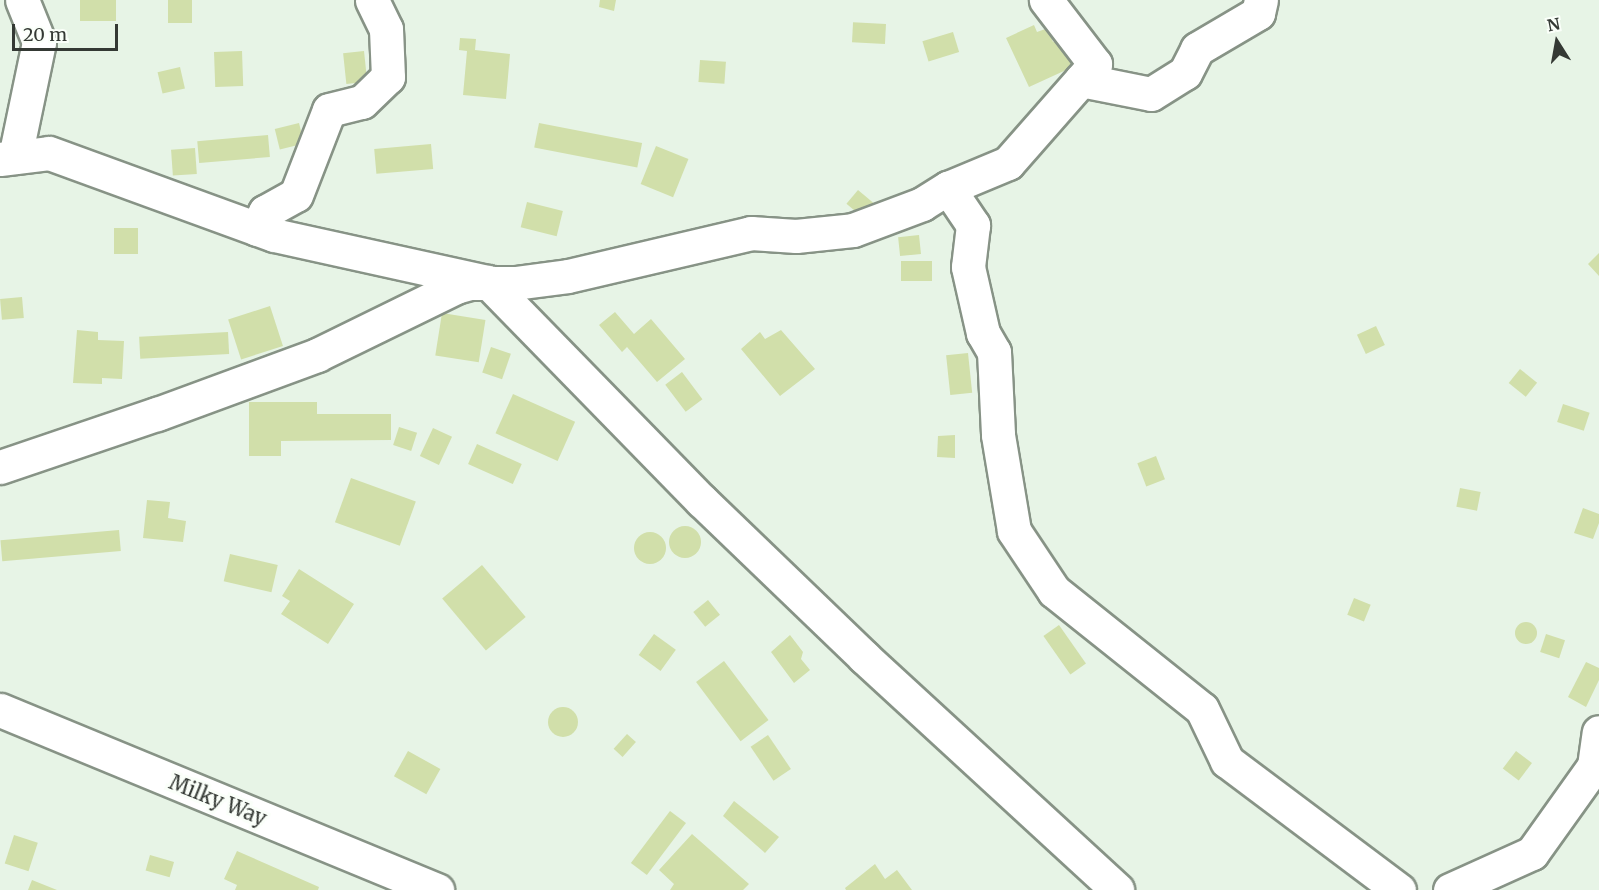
<!DOCTYPE html>
<style>
body{margin:0}
#map{position:relative;width:1599px;height:890px;overflow:hidden;background:#e7f4e6;font-family:Merriweather,serif}
div>[style]{position:absolute}
[style*='--x']{left:calc(var(--x)*1px);top:calc(var(--y)*1px);width:calc(var(--w)*1px);rotate:calc(var(--a)*1deg)}
.building>*{inset:0;background:#d1dfaa;transform-origin:0 0}
.round{border-radius:50%}
.roads{filter:drop-shadow(2px 0 #879386) drop-shadow(-2px 0 #879386) drop-shadow(0 2px #879386) drop-shadow(0 -2px #879386)}
.street>*{height:33px;margin:-16.5px;padding:0 16.5px;transform-origin:16.5px;border-radius:16.5px;background:#fff}
.secondary>*{height:33px;margin:-16.5px;padding:0 16.5px;transform-origin:16.5px;border-radius:16.5px;background:#fff}
span{translate:-50% -50%;white-space:nowrap;text-align:center;line-height:1.15;-webkit-text-stroke:6px #fafff9;paint-order:stroke}
.street-label{font-size:20px;color:#343934}
.north{position:absolute;left:1527px;top:12px;width:60px;height:60px;-webkit-text-stroke:4px #fafff9;paint-order:stroke;rotate:349deg;font-size:16px;font-weight:700;line-height:24px;text-align:center;color:#343934}
.north::after{content:'';display:block;margin:auto;width:21px;height:27px;background:#343934;clip-path:polygon(50% 0,100% 100%,50% 72%,0 100%)}
.scale{position:absolute;left:12px;top:24px;width:106px;height:27px;box-sizing:border-box;border:3px solid #343934;border-top:0;padding-left:8px;font-size:18px;line-height:21px;white-space:nowrap;color:#343934;-webkit-text-stroke:4px #fafff9;paint-order:stroke}
</style>
<div id="map">
<div class="building">
<div style="left:80px;top:0;width:36px;height:21px"></div>
<div style="left:168px;top:0;width:24px;height:23px"></div>
<div style="clip-path:polygon(600px 0,616px 0,614px 11px,599px 7px)"></div>
<div style="left:886px;top:24px;width:20px;height:33px;rotate:93deg"></div>
<div style="clip-path:polygon(1034px 25px,1037px 32px,1048px 28px,1053px 42px,1064px 37px,1077px 65px,1029px 87px,1006px 38px)"></div>
<div style="left:953px;top:32px;width:21px;height:32px;rotate:73deg"></div>
<div style="clip-path:polygon(460px 38px,476px 39px,475px 50px,510px 54px,506px 99px,463px 95px,467px 51px,459px 50px)"></div>
<div style="left:242px;top:51px;width:35px;height:28px;rotate:88deg"></div>
<div style="left:364px;top:51px;width:31px;height:21px;rotate:84deg"></div>
<div style="left:700px;top:60px;width:26px;height:22px;rotate:4deg"></div>
<div style="left:180px;top:67px;width:22px;height:23px;rotate:77deg"></div>
<div style="left:299px;top:123px;width:21px;height:25px;rotate:76deg"></div>
<div style="left:539px;top:123px;width:105px;height:25px;rotate:11deg"></div>
<div style="left:268px;top:135px;width:22px;height:71px;rotate:85deg"></div>
<div style="left:431px;top:144px;width:25px;height:57px;rotate:85deg"></div>
<div style="left:656px;top:146px;width:35px;height:41px;rotate:22deg"></div>
<div style="left:195px;top:148px;width:26px;height:24px;rotate:86deg"></div>
<div style="left:858px;top:190px;width:23px;height:18px;rotate:40deg"></div>
<div style="left:527px;top:202px;width:37px;height:26px;rotate:14deg"></div>
<div style="left:114px;top:228px;width:24px;height:26px"></div>
<div style="left:919px;top:235px;width:19px;height:21px;rotate:84deg"></div>
<div style="clip-path:polygon(1599px 253px,1599px 276px,1588px 264px)"></div>
<div style="left:901px;top:261px;width:31px;height:20px"></div>
<div style="left:22px;top:297px;width:21px;height:22px;rotate:85deg"></div>
<div style="left:270px;top:306px;width:42px;height:44px;rotate:72deg"></div>
<div style="clip-path:polygon(615px 312px,634px 334px,651px 319px,685px 359px,657px 382px,627px 347px,622px 352px,599px 325px)"></div>
<div style="left:442px;top:313px;width:44px;height:43px;rotate:9deg"></div>
<div style="left:1376px;top:326px;width:21px;height:21px;rotate:65deg"></div>
<div style="clip-path:polygon(77px 330px,98px 332px,98px 340px,124px 341px,122px 379px,102px 378px,102px 384px,73px 383px)"></div>
<div style="clip-path:polygon(781px 330px,815px 369px,780px 396px,741px 349px,760px 332px,765px 339px)"></div>
<div style="left:228px;top:332px;width:22px;height:89px;rotate:87deg"></div>
<div style="left:491px;top:347px;width:21px;height:27px;rotate:19deg"></div>
<div style="left:968px;top:353px;width:40px;height:22px;rotate:84deg"></div>
<div style="left:1520px;top:369px;width:22px;height:18px;rotate:39deg"></div>
<div style="left:682px;top:372px;width:34px;height:21px;rotate:53deg"></div>
<div style="left:513px;top:394px;width:68px;height:43px;rotate:24deg"></div>
<div style="clip-path:polygon(249px 402px,317px 402px,317px 414px,391px 414px,391px 440px,281px 441px,281px 456px,249px 456px)"></div>
<div style="left:1563px;top:404px;width:28px;height:19px;rotate:18deg"></div>
<div style="left:399px;top:427px;width:19px;height:19px;rotate:18deg"></div>
<div style="left:433px;top:428px;width:21px;height:31px;rotate:25deg"></div>
<div style="clip-path:polygon(955px 435px,955px 458px,937px 457px,938px 436px)"></div>
<div style="left:477px;top:444px;width:49px;height:22px;rotate:24deg"></div>
<div style="left:1156px;top:456px;width:25px;height:20px;rotate:69deg"></div>
<div style="left:351px;top:478px;width:69px;height:47px;rotate:20deg"></div>
<div style="left:1460px;top:488px;width:21px;height:19px;rotate:11deg"></div>
<div style="clip-path:polygon(147px 500px,170px 502px,168px 518px,186px 521px,183px 542px,143px 538px)"></div>
<div style="clip-path:polygon(1583px 508px,1599px 514px,1599px 523px,1593px 539px,1574px 533px)"></div>
<div class="round" style="left:669px;top:526px;width:32px;height:32px"></div>
<div style="left:119px;top:530px;width:21px;height:119px;rotate:85deg"></div>
<div class="round" style="left:634px;top:532px;width:32px;height:32px"></div>
<div style="left:230px;top:554px;width:49px;height:28px;rotate:13deg"></div>
<div style="left:482px;top:565px;width:68px;height:52px;rotate:50deg"></div>
<div style="clip-path:polygon(299px 569px,354px 604px,328px 644px,281px 614px,290px 601px,282px 596px)"></div>
<div style="left:1354px;top:598px;width:18px;height:18px;rotate:22deg"></div>
<div style="left:708px;top:600px;width:19px;height:19px;rotate:51deg"></div>
<div class="round" style="left:1515px;top:622px;width:22px;height:22px"></div>
<div style="left:1059px;top:625px;width:47px;height:19px;rotate:55deg"></div>
<div style="left:654px;top:634px;width:27px;height:26px;rotate:36deg"></div>
<div style="left:1546px;top:634px;width:20px;height:19px;rotate:18deg"></div>
<div style="clip-path:polygon(790px 635px,803px 652px,801px 659px,810px 670px,794px 683px,771px 652px)"></div>
<div style="left:724px;top:661px;width:74px;height:35px;rotate:53deg"></div>
<div style="clip-path:polygon(1586px 662px,1599px 668px,1599px 680px,1586px 707px,1568px 697px)"></div>
<div class="round" style="left:548px;top:707px;width:30px;height:30px"></div>
<div style="left:627px;top:734px;width:12px;height:20px;rotate:42deg"></div>
<div style="left:768px;top:735px;width:41px;height:21px;rotate:56deg"></div>
<div style="left:408px;top:751px;width:37px;height:29px;rotate:29deg"></div>
<div style="left:1516px;top:751px;width:20px;height:22px;rotate:37deg"></div>
<div style="clip-path:polygon(734px 801px,779px 837px,765px 853px,723px 816px)"></div>
<div style="left:670px;top:811px;width:20px;height:65px;rotate:37deg"></div>
<div style="clip-path:polygon(692px 834px,749px 884px,743px 890px,670px 890px,674px 884px,659px 870px)"></div>
<div style="left:14px;top:835px;width:25px;height:30px;rotate:18deg"></div>
<div style="clip-path:polygon(237px 851px,319px 887px,318px 890px,235px 890px,237px 885px,224px 879px)"></div>
<div style="left:150px;top:855px;width:25px;height:16px;rotate:16deg"></div>
<div style="clip-path:polygon(875px 864px,885px 879px,897px 870px,912px 890px,846px 890px,845px 888px)"></div>
<div style="clip-path:polygon(32px 880px,57px 890px,28px 890px)"></div>
</div>
<div class="roads">
<div class="street">
<div style="--x:1081;--y:80;--w:71;--a:11.3"></div>
<div style="--x:1151;--y:94;--w:40;--a:-32"></div>
<div style="--x:1185;--y:73;--w:27;--a:-63"></div>
<div style="--x:1197;--y:49;--w:71;--a:-30.5"></div>
<div style="--x:1258;--y:13;--w:13;--a:-77"></div>
<div style="--x:15;--y:157;--w:117;--a:-78.2"></div>
<div style="--x:39;--y:42;--w:45;--a:-112"></div>
<div style="--x:0;--y:159;--w:49;--a:-7"></div>
<div style="--x:49;--y:153;--w:239;--a:20"></div>
<div style="--x:274;--y:235;--w:219;--a:12.4"></div>
<div style="--x:488;--y:282;--w:306;--a:45.7"></div>
<div style="--x:702;--y:501;--w:225;--a:43.9"></div>
<div style="--x:864;--y:657;--w:344;--a:42.6"></div>
<div style="--x:948;--y:188;--w:45;--a:56"></div>
<div style="--x:973;--y:225;--w:42;--a:96.8"></div>
<div style="--x:968;--y:267;--w:68;--a:77.2"></div>
<div style="--x:983;--y:333;--w:22;--a:60"></div>
<div style="--x:994;--y:352;--w:83;--a:87.2"></div>
<div style="--x:998;--y:435;--w:97;--a:80.5"></div>
<div style="--x:1014;--y:531;--w:72;--a:56.3"></div>
<div style="--x:1054;--y:591;--w:189;--a:38.6"></div>
<div style="--x:1202;--y:709;--w:58;--a:64.3"></div>
<div style="--x:1227;--y:761;--w:215;--a:36.9"></div>
<div style="--x:257;--y:229;--w:19;--a:-65"></div>
<div style="--x:265;--y:212;--w:35;--a:-29"></div>
<div style="--x:296;--y:195;--w:91;--a:-68.8"></div>
<div style="--x:329;--y:110;--w:34;--a:-14"></div>
<div style="--x:362;--y:102;--w:36;--a:-44"></div>
<div style="--x:388;--y:77;--w:48;--a:-92.4"></div>
<div style="--x:386;--y:29;--w:32;--a:-116"></div>
<div style="--x:0;--y:467;--w:166;--a:-18.7"></div>
<div style="--x:157;--y:414;--w:171;--a:-20.2"></div>
<div style="--x:317;--y:355;--w:155;--a:-26.1"></div>
<div style="--x:456;--y:287;--w:15;--a:-16"></div>
<div style="--x:470;--y:283;--w:45;--a:0"></div>
<div style="--x:515;--y:283;--w:53;--a:-7.5"></div>
<div style="--x:568;--y:276;--w:188;--a:-13.2"></div>
<div style="--x:751;--y:233;--w:45;--a:3.8"></div>
<div style="--x:796;--y:236;--w:57;--a:-6"></div>
<div style="--x:853;--y:230;--w:74;--a:-20.6"></div>
<div style="--x:922;--y:204;--w:31;--a:-32"></div>
<div style="--x:948;--y:188;--w:65;--a:-22.6"></div>
<div style="--x:1008;--y:163;--w:132;--a:-48.7"></div>
<div style="--x:1095;--y:64;--w:81;--a:-127.4"></div>
<div style="--x:1450;--y:890;--w:90;--a:-24.3"></div>
<div style="--x:1532;--y:853;--w:107;--a:-54.5"></div>
<div style="--x:1594;--y:766;--w:34;--a:-82"></div>
</div>
<div class="secondary">
<div style="--x:0;--y:710;--w:473;--a:22.4"></div>
</div>
</div>
<div class="street-label">
<span style="left:218px;top:800px;rotate:22deg">Milky Way</span>
</div>
<div class="north">N</div>
<div class="scale">20 m</div>
</div>
